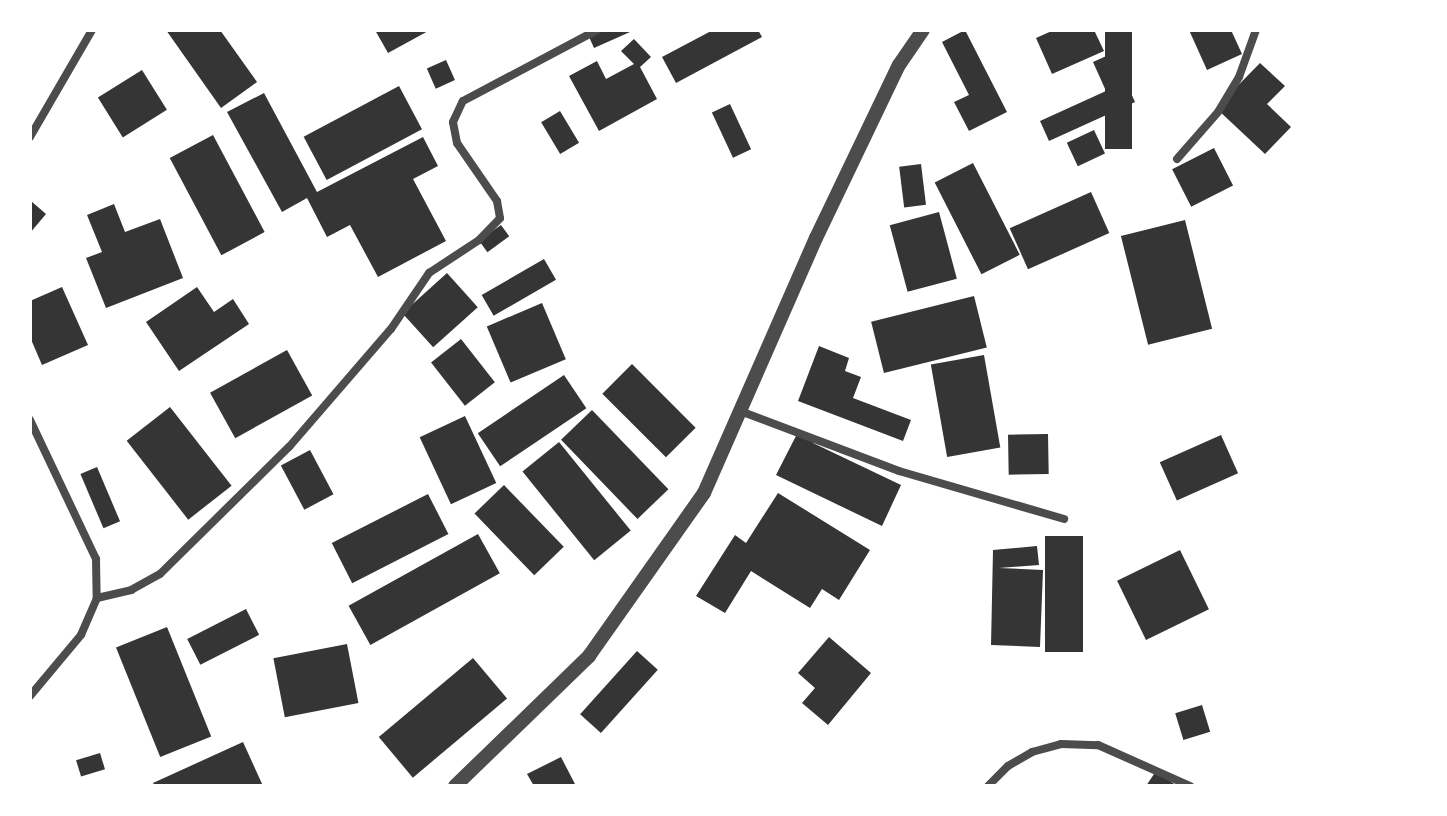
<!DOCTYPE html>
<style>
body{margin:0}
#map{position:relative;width:1447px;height:816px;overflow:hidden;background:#fff;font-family:Montserrat,sans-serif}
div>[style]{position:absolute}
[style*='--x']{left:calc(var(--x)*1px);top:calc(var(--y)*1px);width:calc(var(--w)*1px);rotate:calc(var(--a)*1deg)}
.building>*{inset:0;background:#353535;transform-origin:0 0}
.minor>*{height:8px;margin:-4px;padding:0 4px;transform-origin:4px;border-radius:4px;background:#4c4c4c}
.tertiary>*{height:14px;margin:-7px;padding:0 7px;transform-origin:7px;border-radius:7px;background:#4c4c4c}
span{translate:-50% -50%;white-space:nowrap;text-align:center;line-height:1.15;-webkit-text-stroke:6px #fff;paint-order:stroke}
.frame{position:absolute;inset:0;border:32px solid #fff;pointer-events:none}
</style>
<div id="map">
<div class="building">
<div style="clip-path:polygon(166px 30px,220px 30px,257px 82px,221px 108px)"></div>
<div style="clip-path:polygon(375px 30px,430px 30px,388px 53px)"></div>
<div style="clip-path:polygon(586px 30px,629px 30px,630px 32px,594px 48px)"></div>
<div style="clip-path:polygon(713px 30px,758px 30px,762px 37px,676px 83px,662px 57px)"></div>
<div style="clip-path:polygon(965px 30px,1007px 112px,969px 131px,954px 102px,969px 95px,942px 42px)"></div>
<div style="clip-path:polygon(1054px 30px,1094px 30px,1104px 51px,1052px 74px,1036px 38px)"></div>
<div style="left:1105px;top:30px;width:27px;height:119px"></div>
<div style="clip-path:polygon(1189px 30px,1231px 30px,1242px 54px,1207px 70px)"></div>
<div style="clip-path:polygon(634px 39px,651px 57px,640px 67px,657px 99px,599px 131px,569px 76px,597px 61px,606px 79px,634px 64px,621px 51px)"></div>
<div style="clip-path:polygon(1113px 53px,1135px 102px,1049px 141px,1040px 121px,1106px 91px,1093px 62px)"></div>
<div style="left:446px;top:60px;width:22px;height:21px;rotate:66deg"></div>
<div style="clip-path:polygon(1260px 63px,1285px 86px,1267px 104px,1291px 127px,1265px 154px,1216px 108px)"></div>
<div style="left:142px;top:70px;width:47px;height:52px;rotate:58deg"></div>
<div style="left:399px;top:86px;width:49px;height:108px;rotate:62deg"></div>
<div style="clip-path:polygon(264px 93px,317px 192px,423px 137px,438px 166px,413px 179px,446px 241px,378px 277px,350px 225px,327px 237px,307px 198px,282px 212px,227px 112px)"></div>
<div style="left:730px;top:104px;width:50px;height:20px;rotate:65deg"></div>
<div style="left:560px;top:111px;width:37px;height:22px;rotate:59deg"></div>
<div style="left:1094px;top:130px;width:26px;height:30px;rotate:65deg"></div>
<div style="left:213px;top:135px;width:110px;height:49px;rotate:62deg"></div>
<div style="left:1214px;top:148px;width:42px;height:47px;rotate:63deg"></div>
<div style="left:973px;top:163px;width:103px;height:43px;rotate:63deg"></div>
<div style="left:921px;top:164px;width:41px;height:22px;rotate:83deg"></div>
<div style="left:1091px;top:192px;width:45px;height:89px;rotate:66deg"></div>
<div style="clip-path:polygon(31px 201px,46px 214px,30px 233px,30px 202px)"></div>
<div style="clip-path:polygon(114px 204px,125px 232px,160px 219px,183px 278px,106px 308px,86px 258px,102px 252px,87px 215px)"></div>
<div style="left:939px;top:212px;width:69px;height:51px;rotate:75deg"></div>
<div style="left:1185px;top:220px;width:112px;height:66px;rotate:76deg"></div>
<div style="left:501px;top:225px;width:14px;height:27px;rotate:54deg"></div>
<div style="left:544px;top:259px;width:24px;height:72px;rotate:60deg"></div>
<div style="left:447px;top:273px;width:46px;height:60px;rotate:48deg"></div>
<div style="clip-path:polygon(62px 287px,88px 345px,42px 365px,30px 337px,30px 301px)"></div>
<div style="clip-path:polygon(197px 287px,214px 312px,233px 299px,249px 324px,179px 371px,146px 322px)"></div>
<div style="left:974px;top:296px;width:53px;height:106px;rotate:76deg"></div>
<div style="left:542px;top:303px;width:61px;height:60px;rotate:67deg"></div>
<div style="left:461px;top:339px;width:55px;height:38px;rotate:52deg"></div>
<div style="clip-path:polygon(819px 346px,849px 358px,845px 371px,861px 377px,853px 398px,911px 420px,903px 441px,798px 401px)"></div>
<div style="left:287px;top:350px;width:52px;height:88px;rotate:61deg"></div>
<div style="left:984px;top:355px;width:94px;height:54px;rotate:80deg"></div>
<div style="left:632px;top:364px;width:90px;height:42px;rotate:45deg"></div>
<div style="left:564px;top:375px;width:40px;height:104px;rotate:56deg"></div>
<div style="left:170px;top:407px;width:100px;height:55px;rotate:52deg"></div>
<div style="left:592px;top:410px;width:110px;height:43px;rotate:46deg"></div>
<div style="left:465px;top:416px;width:74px;height:50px;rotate:65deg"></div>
<div style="clip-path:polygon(798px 432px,815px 440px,813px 443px,901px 485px,882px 526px,776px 475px)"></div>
<div style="left:1048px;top:434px;width:40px;height:40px;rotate:89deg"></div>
<div style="left:1221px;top:435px;width:42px;height:67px;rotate:66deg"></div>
<div style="left:559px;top:442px;width:114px;height:47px;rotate:51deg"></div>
<div style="left:310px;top:450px;width:50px;height:33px;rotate:62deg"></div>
<div style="left:97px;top:467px;width:59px;height:18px;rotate:67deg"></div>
<div style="left:504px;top:485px;width:86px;height:41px;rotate:46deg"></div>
<div style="clip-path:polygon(778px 493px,870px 550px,839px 600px,822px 589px,810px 608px,751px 571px,725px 613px,696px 596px,735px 535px,746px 543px)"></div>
<div style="left:428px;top:494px;width:45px;height:108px;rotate:63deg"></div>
<div style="left:478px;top:534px;width:45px;height:148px;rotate:61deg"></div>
<div style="left:1045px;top:536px;width:38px;height:116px"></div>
<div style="clip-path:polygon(1037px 546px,1039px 565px,999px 568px,1043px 570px,1040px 647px,991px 645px,993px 550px)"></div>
<div style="left:1180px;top:550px;width:66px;height:70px;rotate:64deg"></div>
<div style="left:246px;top:609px;width:29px;height:66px;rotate:63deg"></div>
<div style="left:167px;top:627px;width:118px;height:55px;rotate:68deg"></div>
<div style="clip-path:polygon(829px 637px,871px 673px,828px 725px,802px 703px,815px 688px,798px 673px)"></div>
<div style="left:347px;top:644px;width:60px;height:75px;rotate:79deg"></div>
<div style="left:637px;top:651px;width:28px;height:85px;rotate:42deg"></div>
<div style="left:473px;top:658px;width:53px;height:123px;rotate:50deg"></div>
<div style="left:1202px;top:705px;width:28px;height:28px;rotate:73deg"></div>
<div style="clip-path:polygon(243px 742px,263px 786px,155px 786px,153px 783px)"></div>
<div style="left:100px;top:753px;width:17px;height:25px;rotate:73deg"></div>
<div style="clip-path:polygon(561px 757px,576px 786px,534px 786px,527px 774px)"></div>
<div style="clip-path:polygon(1156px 771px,1177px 786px,1146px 786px)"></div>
</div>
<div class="minor">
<div style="--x:30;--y:137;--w:124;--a:-59.9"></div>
<div style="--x:1177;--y:159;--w:62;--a:-48.9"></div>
<div style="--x:1218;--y:112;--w:41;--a:-59"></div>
<div style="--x:1239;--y:77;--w:50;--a:-70.1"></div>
<div style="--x:740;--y:411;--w:170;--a:20.7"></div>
<div style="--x:899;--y:471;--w:172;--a:16.2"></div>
<div style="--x:30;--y:420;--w:154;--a:64.6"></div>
<div style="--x:96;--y:559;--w:39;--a:89"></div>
<div style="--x:97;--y:598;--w:40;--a:113.4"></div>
<div style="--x:81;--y:635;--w:80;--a:129.9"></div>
<div style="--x:97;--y:598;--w:35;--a:-13"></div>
<div style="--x:131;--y:590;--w:33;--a:-29"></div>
<div style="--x:160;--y:574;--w:181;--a:-44.6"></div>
<div style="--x:289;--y:447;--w:156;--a:-49.2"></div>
<div style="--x:391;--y:329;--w:68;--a:-55.8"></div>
<div style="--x:429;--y:273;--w:60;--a:-33.4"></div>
<div style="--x:479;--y:240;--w:30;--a:-46"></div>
<div style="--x:500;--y:218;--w:17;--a:-100"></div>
<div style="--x:497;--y:201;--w:70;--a:-124.6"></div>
<div style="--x:457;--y:143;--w:21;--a:-101"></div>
<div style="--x:453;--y:122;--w:23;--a:-65"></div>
<div style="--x:463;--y:101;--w:152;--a:-27.9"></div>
<div style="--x:988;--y:786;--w:28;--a:-45"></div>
<div style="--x:1008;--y:766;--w:28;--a:-30"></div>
<div style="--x:1032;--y:752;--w:30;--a:-15"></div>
<div style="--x:1061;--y:744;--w:37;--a:2"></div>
<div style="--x:1098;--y:745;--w:101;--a:24"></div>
</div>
<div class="tertiary">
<div style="--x:455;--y:786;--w:187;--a:-44.1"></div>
<div style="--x:589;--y:656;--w:199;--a:-54.8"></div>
<div style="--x:704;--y:493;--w:279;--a:-66.3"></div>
<div style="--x:816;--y:238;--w:192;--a:-64.4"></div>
<div style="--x:899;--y:65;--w:42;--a:-55.6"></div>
</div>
<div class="frame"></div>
</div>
